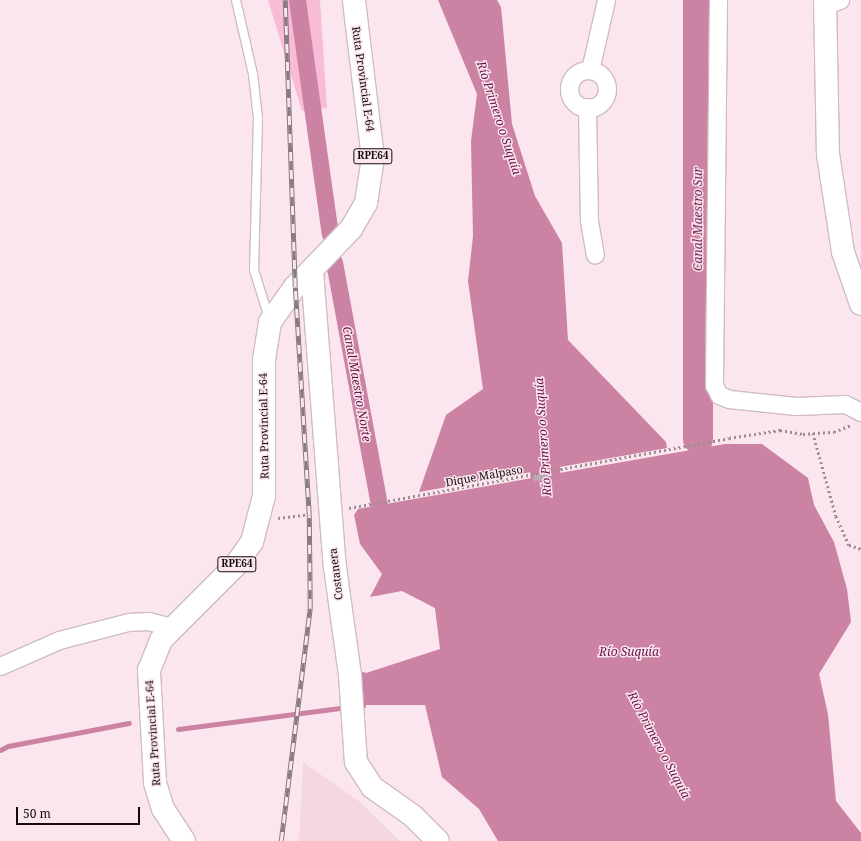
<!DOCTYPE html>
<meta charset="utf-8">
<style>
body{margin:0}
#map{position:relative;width:861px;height:841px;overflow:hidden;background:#fbe6ef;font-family:"Noto Serif",serif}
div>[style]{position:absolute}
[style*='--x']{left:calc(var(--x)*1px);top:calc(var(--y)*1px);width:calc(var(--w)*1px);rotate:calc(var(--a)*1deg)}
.built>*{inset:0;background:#f4d7e3}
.green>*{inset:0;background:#f9bcd7}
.water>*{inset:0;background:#cb82a3}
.shadow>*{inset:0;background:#0003}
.stream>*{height:5px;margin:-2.5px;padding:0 2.5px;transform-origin:2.5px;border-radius:2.5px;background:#cb82a3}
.canal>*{height:17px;margin:-8.5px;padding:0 8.5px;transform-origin:8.5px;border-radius:8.5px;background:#cb82a3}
.river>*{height:30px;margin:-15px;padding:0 15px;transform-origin:15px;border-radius:15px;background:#cb82a3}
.building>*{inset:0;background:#beaab3;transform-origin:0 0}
.path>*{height:2.5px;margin-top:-1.25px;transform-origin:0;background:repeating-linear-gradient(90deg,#9c8d93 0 2px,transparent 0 5px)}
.roads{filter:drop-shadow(1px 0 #d0bcc4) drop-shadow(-1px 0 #d0bcc4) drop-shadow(0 1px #d0bcc4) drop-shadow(0 -1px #d0bcc4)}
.lane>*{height:8px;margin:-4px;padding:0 4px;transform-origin:4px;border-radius:4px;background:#fff}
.street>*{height:17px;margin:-8.5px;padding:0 8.5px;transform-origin:8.5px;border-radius:8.5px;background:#fff}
.street>.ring{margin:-8.5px;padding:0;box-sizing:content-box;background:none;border:17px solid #fff;border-radius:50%}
.secondary>*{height:22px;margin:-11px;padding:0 11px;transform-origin:11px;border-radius:11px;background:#fff}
.primary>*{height:22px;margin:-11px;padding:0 11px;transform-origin:11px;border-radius:11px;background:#fff}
.rail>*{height:4.5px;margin-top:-2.25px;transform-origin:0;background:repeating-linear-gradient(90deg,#fbe6ef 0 9px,#887a80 0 18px);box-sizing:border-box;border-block:1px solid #887a80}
span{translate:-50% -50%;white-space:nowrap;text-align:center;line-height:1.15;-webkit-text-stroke:3px #fbe6ef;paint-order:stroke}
.shield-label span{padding:1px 3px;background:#fbe6ef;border:1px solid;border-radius:3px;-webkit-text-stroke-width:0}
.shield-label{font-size:10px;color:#120b0e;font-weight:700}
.street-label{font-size:11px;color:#120b0e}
.water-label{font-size:12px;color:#6a1345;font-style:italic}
.scale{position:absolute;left:16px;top:807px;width:124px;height:18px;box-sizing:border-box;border:2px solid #120b0e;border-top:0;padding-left:5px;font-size:12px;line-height:14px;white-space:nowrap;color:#120b0e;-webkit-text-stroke:3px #fbe6ef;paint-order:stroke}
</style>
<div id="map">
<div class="built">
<div style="clip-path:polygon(303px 762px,360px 802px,400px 841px,299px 841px)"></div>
</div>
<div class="green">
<div style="clip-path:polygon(268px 0,320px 0,327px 108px,302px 111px)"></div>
</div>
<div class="water">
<div style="clip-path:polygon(438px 0,497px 0,501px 7px,512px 124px,535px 196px,562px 243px,568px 340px,666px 442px,667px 448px,419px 492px,446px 415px,483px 389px,468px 281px,473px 236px,471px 141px,477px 94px)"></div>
<div style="clip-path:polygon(725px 444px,762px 444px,808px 478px,814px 505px,834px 542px,847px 589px,851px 622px,819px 674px,828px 714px,836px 801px,861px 833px,861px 841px,498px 841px,479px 809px,442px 777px,425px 705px,363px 705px,363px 674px,440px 649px,435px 608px,402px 591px,370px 597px,382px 574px,360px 544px,354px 515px,358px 509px,532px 478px,534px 483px,549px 480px,548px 475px)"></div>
</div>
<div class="shadow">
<div style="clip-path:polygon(547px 474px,553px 482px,535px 482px)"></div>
</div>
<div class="stream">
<div style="--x:357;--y:706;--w:6;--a:-9"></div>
<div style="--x:363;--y:705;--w:31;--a:-90"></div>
<div style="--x:178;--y:729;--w:171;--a:-7.4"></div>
<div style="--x:0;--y:750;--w:9;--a:-27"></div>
<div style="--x:8;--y:746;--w:123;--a:-10.8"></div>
</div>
<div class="canal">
<div style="--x:297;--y:0;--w:236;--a:82"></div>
<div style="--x:334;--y:262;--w:247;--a:79.5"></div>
</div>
<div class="river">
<div style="--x:698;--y:0;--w:439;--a:90"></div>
<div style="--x:543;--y:428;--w:94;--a:87"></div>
</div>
<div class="building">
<div style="left:548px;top:473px;width:6px;height:15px;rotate:81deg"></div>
</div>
<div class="path">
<div style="--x:813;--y:433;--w:86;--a:74.5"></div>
<div style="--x:836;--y:516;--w:32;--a:66"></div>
<div style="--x:849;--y:545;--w:13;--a:18"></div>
<div style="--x:349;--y:508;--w:386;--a:-10.4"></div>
<div style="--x:729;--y:438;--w:52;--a:-8.9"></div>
<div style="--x:780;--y:430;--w:23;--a:10"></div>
<div style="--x:803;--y:434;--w:31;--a:-4"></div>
<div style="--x:834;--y:432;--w:18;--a:-22"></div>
<div style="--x:278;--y:518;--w:35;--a:-7"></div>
</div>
<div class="roads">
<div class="lane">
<div style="--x:236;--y:0;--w:76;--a:77.1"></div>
<div style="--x:253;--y:74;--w:44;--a:83.5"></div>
<div style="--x:258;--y:118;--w:152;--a:91.5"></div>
<div style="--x:254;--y:270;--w:50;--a:72.6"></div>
</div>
<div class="street">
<div style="--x:718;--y:0;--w:385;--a:90.6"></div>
<div style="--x:714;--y:385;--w:11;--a:63"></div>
<div style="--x:719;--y:395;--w:11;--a:22"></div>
<div style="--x:729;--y:399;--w:67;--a:6"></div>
<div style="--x:796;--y:406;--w:49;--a:-2.3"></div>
<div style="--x:845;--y:404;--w:18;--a:27"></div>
<div style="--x:826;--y:5;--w:15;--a:-20"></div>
<div style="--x:590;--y:70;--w:72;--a:-77.1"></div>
<div class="ring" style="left:569px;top:70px;width:21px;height:21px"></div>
<div style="--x:587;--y:107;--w:114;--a:89"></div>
<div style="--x:589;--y:221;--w:34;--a:80"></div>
<div style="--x:0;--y:666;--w:64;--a:-23.8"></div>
<div style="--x:59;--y:640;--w:71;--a:-14.6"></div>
<div style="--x:128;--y:622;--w:20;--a:-3"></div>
<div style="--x:148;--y:621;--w:25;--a:14"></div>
</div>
<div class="secondary">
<div style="--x:825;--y:0;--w:154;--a:88.9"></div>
<div style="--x:828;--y:154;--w:99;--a:81.3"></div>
<div style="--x:843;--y:252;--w:55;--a:70.9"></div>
<div style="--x:312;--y:271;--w:297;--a:85.6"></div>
<div style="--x:335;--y:567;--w:109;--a:82.1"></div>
<div style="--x:350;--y:675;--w:87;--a:86.1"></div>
<div style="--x:356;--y:762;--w:30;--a:57"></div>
<div style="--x:372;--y:787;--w:50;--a:35.3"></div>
<div style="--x:413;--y:816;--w:35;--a:45"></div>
</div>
<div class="primary">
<div style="--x:184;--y:841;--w:38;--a:-123"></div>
<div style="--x:163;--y:809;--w:28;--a:-107"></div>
<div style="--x:155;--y:782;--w:112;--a:-93.1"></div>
<div style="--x:149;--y:670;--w:32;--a:-68"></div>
<div style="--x:161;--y:640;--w:105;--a:-45"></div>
<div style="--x:235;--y:566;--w:29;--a:-55"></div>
<div style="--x:252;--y:542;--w:48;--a:-75.4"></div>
<div style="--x:264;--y:496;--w:136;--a:-90"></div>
<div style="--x:264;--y:360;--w:38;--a:-81"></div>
<div style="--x:270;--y:322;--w:43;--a:-54.5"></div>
<div style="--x:295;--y:287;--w:81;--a:-46"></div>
<div style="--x:351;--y:229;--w:30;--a:-60"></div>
<div style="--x:366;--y:203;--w:46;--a:-81.2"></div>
<div style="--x:373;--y:158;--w:159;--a:-96.9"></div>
</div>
</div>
<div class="rail">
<div style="--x:281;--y:841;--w:235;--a:-82.9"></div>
<div style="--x:310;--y:608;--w:93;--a:-90.6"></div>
<div style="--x:309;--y:515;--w:228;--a:-93.5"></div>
<div style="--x:295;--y:287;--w:287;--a:-92"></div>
</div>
<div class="shield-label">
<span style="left:373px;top:156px">RPE64</span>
<span style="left:237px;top:564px">RPE64</span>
</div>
<div class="street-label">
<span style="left:363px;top:79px;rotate:82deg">Ruta Provincial E-64</span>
<span style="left:264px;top:426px;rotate:-91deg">Ruta Provincial E-64</span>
<span style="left:484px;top:476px;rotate:-10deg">Dique Malpaso</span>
<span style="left:336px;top:574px;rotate:-97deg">Costanera</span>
<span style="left:153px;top:733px;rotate:-94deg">Ruta Provincial E-64</span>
</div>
<div class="water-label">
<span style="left:499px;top:118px;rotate:72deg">Río Primero o Suquía</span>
<span style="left:698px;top:219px;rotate:-90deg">Canal Maestro Sur</span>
<span style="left:357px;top:384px;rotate:80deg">Canal Maestro Norte</span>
<span style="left:543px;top:437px;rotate:-94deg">Río Primero o Suquía</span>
<span style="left:629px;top:652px">Río Suquía</span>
<span style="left:659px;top:745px;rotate:62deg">Río Primero o Suquía</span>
</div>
<div class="scale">50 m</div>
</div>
